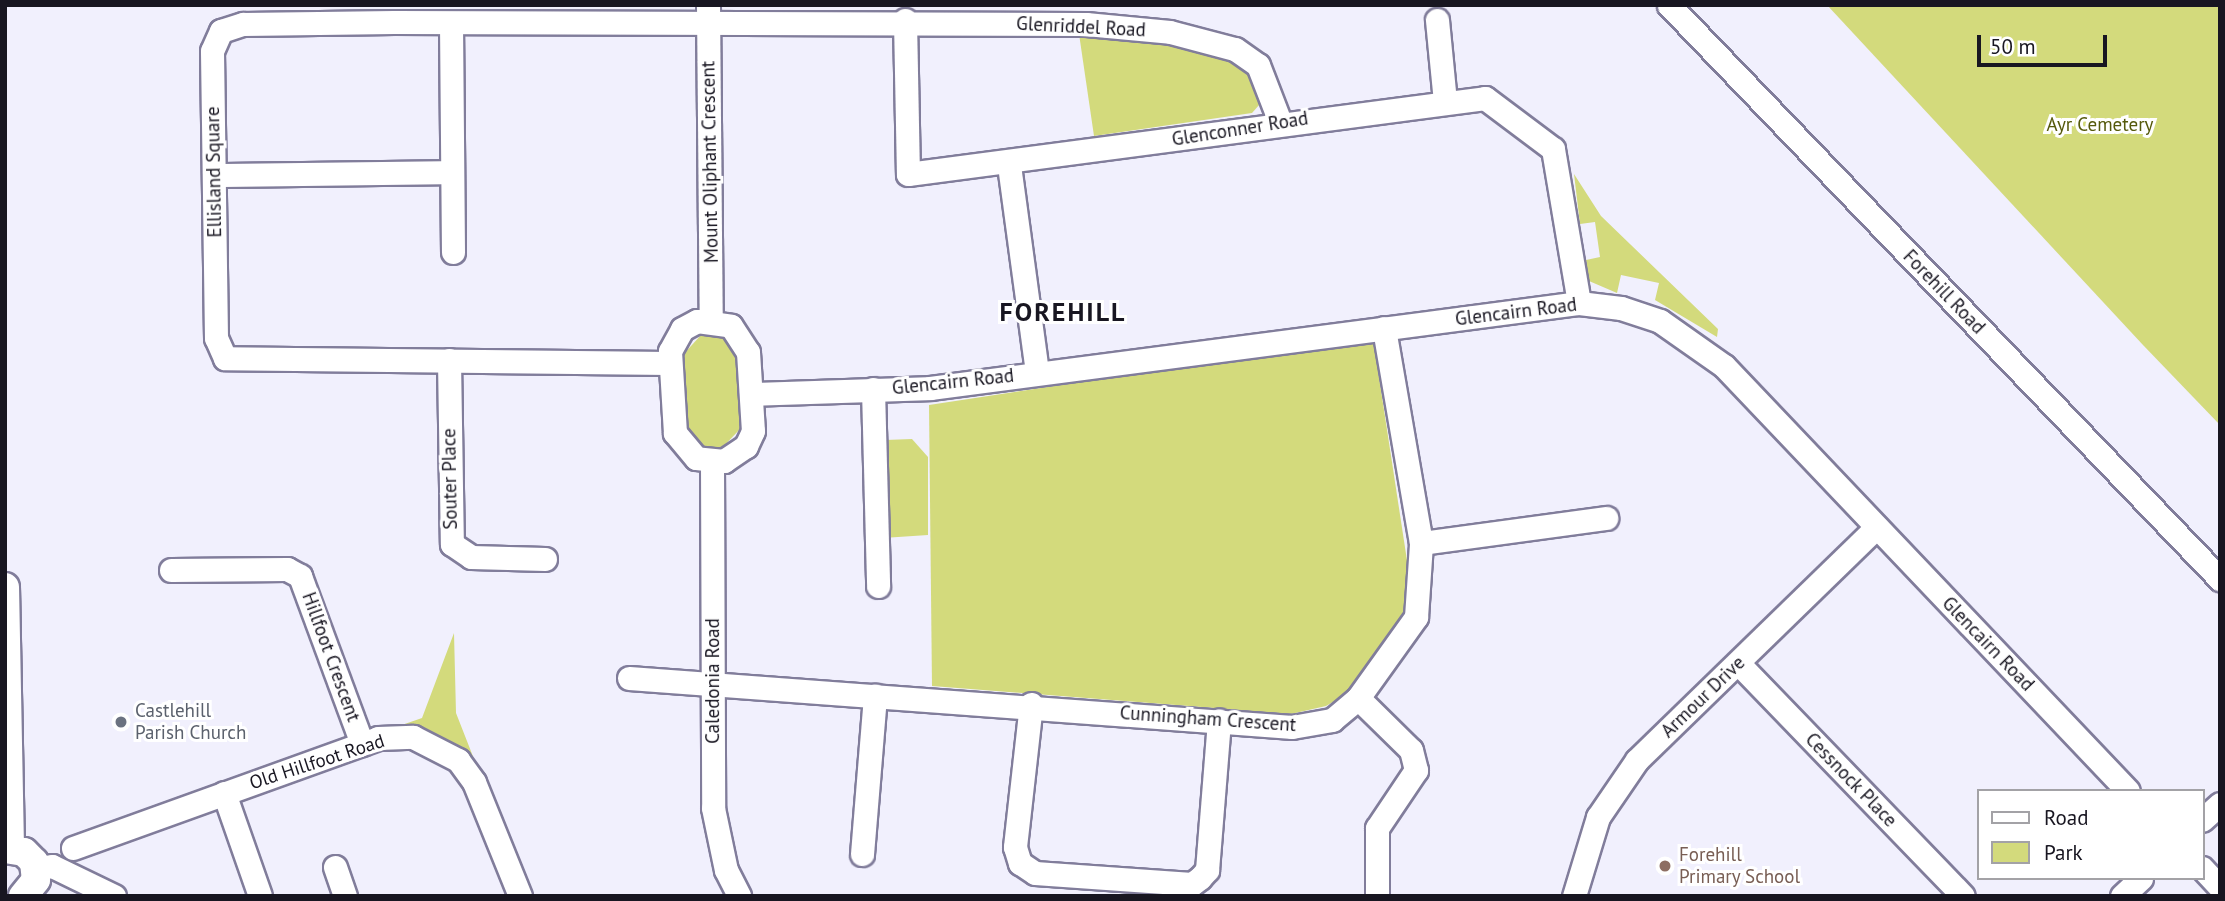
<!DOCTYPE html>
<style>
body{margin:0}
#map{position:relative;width:2225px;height:901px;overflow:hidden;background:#f1f0fd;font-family:"PT Sans",sans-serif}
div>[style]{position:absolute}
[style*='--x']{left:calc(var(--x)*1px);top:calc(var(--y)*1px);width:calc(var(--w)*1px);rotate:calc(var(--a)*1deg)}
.green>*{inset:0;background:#d3da7c}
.roads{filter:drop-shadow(2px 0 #817d9b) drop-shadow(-2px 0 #817d9b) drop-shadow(0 2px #817d9b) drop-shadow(0 -2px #817d9b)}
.minor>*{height:23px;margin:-11.5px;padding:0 11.5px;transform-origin:11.5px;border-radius:11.5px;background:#fff}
.major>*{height:28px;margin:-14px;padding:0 14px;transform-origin:14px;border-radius:14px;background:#fff}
.dots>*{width:19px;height:19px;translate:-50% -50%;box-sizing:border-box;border:4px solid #fff;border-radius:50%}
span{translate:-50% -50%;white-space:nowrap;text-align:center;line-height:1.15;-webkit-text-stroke:6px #fff;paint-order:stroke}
.street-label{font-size:19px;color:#181621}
.park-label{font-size:19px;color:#55590b}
.worship-label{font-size:19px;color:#5b616d}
.left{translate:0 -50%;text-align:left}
.education-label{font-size:19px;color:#785e54}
.district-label{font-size:26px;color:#181621;font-weight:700;letter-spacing:2px}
.frame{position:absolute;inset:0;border:7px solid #181621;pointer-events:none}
.legend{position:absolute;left:1977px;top:789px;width:228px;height:91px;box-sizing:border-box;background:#fff;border:2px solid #a3a2a6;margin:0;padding:9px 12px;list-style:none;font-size:21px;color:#181621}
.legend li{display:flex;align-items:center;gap:14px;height:35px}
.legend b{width:35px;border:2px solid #a3a2a6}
.scale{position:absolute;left:1977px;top:35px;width:130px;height:32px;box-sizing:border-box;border:4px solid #181621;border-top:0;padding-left:9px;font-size:21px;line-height:24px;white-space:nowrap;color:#181621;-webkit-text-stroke:5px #fff;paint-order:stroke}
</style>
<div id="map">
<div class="green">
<div style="clip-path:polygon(1827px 5px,2220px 5px,2220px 425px,2143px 345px)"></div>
<div style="clip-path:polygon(1078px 27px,1209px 48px,1251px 70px,1260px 104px,1252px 113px,1094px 136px)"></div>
<div style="clip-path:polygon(1574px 174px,1601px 216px,1718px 329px,1717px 337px,1655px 300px,1659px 283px,1621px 275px,1617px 293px,1589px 281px,1586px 260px,1600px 257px,1595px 222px,1580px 224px)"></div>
<div style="clip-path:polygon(701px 335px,720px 335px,737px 350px,742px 427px,720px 450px,703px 449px,686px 436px,681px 357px)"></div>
<div style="clip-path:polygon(1373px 338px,1408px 567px,1404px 611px,1352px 691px,1326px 706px,1291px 714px,932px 686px,929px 405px)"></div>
<div style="clip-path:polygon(912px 439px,928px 457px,928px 535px,883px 538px,885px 440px)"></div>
<div style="clip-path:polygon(454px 633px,456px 713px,474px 759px,423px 729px,396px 727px,422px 718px)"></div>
</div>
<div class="roads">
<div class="minor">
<div style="--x:708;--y:5;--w:314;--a:89.5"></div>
<div style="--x:1669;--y:5;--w:796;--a:46.17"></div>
<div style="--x:905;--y:20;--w:154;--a:88.9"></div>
<div style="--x:908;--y:174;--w:582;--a:-7.5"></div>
<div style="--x:1485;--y:98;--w:85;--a:36.9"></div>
<div style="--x:1553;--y:149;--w:156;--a:80.4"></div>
<div style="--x:1437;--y:20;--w:81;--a:84.4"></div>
<div style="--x:451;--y:23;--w:229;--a:89.5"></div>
<div style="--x:1009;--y:165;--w:210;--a:82.3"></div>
<div style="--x:214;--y:175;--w:236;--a:-0.7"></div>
<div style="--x:697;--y:321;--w:34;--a:8"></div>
<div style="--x:731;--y:326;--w:31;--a:57"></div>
<div style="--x:748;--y:352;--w:79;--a:86.4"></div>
<div style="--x:753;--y:431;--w:17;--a:115"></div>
<div style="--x:746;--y:446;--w:27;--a:146"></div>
<div style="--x:724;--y:461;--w:28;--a:-174"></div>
<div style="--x:696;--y:458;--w:33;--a:-130"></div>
<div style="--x:675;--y:433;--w:82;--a:-93.5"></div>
<div style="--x:670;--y:351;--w:25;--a:-61"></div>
<div style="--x:682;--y:329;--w:17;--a:-28"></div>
<div style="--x:449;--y:360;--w:184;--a:89.1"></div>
<div style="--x:452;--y:544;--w:23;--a:34"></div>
<div style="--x:471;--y:557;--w:74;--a:1.5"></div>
<div style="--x:669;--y:363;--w:444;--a:-179.4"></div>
<div style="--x:225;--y:358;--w:22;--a:-114"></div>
<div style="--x:216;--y:338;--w:287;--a:-90.8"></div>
<div style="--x:212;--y:51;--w:22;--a:-66"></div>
<div style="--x:221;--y:31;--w:23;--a:-18"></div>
<div style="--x:243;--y:24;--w:151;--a:-0.8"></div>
<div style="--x:394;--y:22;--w:692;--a:0.17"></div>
<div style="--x:1086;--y:24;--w:84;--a:5.4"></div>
<div style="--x:1170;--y:32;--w:67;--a:14.7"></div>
<div style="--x:1235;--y:49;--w:28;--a:35"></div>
<div style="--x:1258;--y:65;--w:61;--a:68.9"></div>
<div style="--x:873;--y:389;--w:197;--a:88.5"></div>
<div style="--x:751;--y:394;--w:179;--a:-1.9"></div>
<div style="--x:930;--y:388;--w:655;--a:-7.46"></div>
<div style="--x:1579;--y:303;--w:42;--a:6.8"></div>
<div style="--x:1621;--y:308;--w:41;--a:18.4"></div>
<div style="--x:1660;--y:321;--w:78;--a:35.1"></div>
<div style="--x:1724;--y:366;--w:586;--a:46.45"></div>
<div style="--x:712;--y:462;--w:346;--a:89.8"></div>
<div style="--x:713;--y:808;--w:63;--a:78.2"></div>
<div style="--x:726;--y:870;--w:29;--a:63"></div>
<div style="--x:1421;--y:543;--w:187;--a:-7.7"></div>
<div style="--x:171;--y:570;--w:116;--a:-0.5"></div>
<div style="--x:287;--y:569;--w:15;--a:28"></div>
<div style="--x:300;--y:576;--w:179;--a:69.7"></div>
<div style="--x:1739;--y:664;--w:322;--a:46"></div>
<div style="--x:629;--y:678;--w:665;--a:4.23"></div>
<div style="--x:1292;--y:727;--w:41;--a:-9.9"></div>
<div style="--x:1332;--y:720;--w:34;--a:-40"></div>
<div style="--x:1358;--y:698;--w:100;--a:-54.4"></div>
<div style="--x:1416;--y:617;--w:74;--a:-86.1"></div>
<div style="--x:1421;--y:543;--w:218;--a:-99.8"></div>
<div style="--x:1358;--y:698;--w:74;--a:44.5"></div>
<div style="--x:1411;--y:750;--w:21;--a:76"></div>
<div style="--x:1416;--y:770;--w:70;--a:123.9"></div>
<div style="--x:1377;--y:828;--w:68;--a:90"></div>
<div style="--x:1031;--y:704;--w:144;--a:96.4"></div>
<div style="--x:1015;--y:847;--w:17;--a:73"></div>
<div style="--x:1020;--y:863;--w:18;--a:34"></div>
<div style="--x:1035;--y:873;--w:157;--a:4"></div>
<div style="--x:1192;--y:884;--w:10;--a:-37"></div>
<div style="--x:1200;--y:878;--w:11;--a:-49"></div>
<div style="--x:1207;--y:870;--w:150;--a:-85.4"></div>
<div style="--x:224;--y:793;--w:109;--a:70.7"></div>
<div style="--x:2202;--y:820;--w:24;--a:-42"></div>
<div style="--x:73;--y:848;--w:324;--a:-19.8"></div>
<div style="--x:378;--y:738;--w:35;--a:-2"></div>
<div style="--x:413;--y:737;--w:51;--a:27.1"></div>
<div style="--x:458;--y:760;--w:27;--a:54"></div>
<div style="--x:474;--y:782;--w:123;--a:68"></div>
<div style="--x:862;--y:854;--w:159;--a:-85.3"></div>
<div style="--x:335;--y:867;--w:31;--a:71"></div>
<div style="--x:36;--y:868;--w:16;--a:-7"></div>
<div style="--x:52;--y:866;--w:69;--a:25.8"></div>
<div style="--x:2202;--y:868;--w:26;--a:47"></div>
<div style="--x:1574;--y:896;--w:83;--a:-73.1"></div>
<div style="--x:1598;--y:817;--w:69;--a:-55.6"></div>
<div style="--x:1637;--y:760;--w:334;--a:-44.2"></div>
<div style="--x:2122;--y:896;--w:26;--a:-43"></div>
</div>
<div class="major">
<div style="--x:5;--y:587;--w:261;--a:88.9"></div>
<div style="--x:5;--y:849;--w:19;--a:9"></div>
<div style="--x:24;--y:852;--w:14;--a:45"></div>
<div style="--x:34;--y:862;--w:18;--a:84"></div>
<div style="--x:36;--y:880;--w:21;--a:129"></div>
</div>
</div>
<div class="dots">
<div style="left:121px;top:722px;background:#6b7280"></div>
<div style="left:1665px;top:866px;background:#8d6e63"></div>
</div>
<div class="street-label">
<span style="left:1081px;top:27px;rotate:3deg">Glenriddel Road</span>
<span style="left:1240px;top:129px;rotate:-9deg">Glenconner Road</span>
<span style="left:710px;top:162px;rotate:-91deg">Mount Oliphant Crescent</span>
<span style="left:214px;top:172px;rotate:-91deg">Ellisland Square</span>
<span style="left:1944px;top:292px;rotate:46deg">Forehill Road</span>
<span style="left:1516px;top:312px;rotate:-7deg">Glencairn Road</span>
<span style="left:953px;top:382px;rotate:-6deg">Glencairn Road</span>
<span style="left:450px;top:479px;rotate:-91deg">Souter Place</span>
<span style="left:1988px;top:644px;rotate:46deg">Glencairn Road</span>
<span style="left:331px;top:657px;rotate:70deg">Hillfoot Crescent</span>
<span style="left:713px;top:681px;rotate:-90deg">Caledonia Road</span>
<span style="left:1703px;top:697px;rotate:-44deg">Armour Drive</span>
<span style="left:1208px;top:719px;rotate:4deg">Cunningham Crescent</span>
<span style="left:317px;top:762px;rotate:-18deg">Old Hillfoot Road</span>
<span style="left:1851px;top:780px;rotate:46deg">Cessnock Place</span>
</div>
<div class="park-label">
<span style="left:2100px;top:125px">Ayr Cemetery</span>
</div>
<div class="worship-label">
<span class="left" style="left:135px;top:722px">Castlehill<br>Parish Church</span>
</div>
<div class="education-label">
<span class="left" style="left:1679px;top:866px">Forehill<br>Primary School</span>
</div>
<div class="district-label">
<span style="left:1063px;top:312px">FOREHILL</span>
</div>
<div class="frame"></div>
<ul class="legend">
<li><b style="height:9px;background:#fff"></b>Road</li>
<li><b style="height:19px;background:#d3da7c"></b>Park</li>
</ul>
<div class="scale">50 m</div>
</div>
